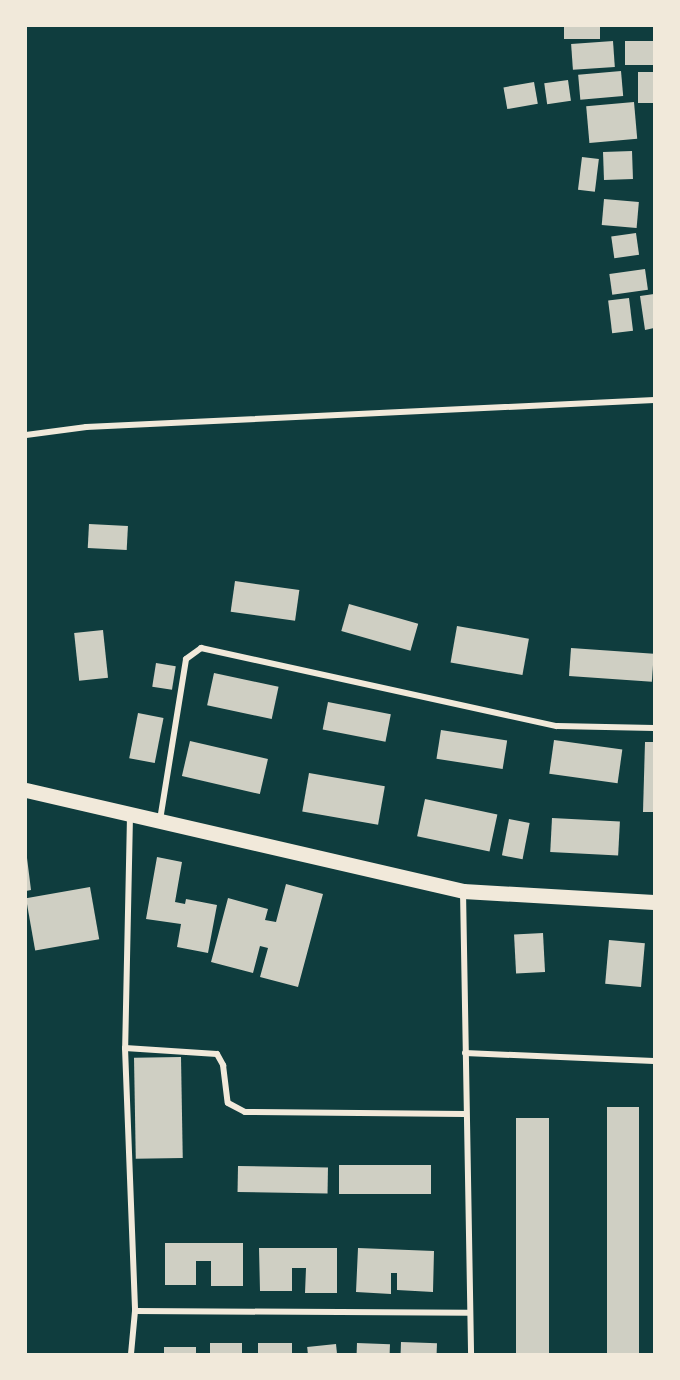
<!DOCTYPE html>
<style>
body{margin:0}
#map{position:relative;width:680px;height:1380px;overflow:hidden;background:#0f3d3e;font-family:Arial,sans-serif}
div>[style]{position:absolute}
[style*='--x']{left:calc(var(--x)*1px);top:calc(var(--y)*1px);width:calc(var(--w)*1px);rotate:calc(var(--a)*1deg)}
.building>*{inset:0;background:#cfcfc3;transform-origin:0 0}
.minor>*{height:6px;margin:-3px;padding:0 3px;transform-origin:3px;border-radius:3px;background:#f1e9da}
.primary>*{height:15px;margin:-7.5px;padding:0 7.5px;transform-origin:7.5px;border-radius:7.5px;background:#f1e9da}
span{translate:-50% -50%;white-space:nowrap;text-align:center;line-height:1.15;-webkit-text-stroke:5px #f1e9da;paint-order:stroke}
.frame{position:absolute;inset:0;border:27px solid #f1e9da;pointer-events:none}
</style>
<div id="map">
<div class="building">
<div style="left:564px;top:26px;width:36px;height:13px"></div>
<div style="left:613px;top:41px;width:26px;height:42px;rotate:86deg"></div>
<div style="left:654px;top:41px;width:24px;height:29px;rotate:90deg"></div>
<div style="left:621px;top:71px;width:25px;height:43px;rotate:85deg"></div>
<div style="left:638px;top:72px;width:16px;height:31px"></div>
<div style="left:568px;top:80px;width:21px;height:24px;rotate:82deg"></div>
<div style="left:534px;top:82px;width:22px;height:31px;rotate:80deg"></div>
<div style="left:634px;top:102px;width:37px;height:48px;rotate:85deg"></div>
<div style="left:632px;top:151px;width:28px;height:29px;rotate:88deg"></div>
<div style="left:582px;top:157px;width:17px;height:33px;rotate:7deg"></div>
<div style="left:604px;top:199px;width:35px;height:26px;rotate:5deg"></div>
<div style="left:636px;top:233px;width:22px;height:25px;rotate:82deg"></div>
<div style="left:645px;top:269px;width:21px;height:36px;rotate:82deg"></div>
<div style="clip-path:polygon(654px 294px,654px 328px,645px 330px,640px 296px)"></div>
<div style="left:629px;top:298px;width:33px;height:21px;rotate:83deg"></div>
<div style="left:89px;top:524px;width:39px;height:24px;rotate:3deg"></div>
<div style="left:235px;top:581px;width:65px;height:31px;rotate:8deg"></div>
<div style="left:349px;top:604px;width:72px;height:28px;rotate:16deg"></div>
<div style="left:457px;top:626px;width:73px;height:37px;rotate:10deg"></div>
<div style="left:103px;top:630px;width:48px;height:29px;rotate:84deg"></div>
<div style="left:571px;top:648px;width:83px;height:28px;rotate:4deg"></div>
<div style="left:156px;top:663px;width:20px;height:24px;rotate:9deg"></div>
<div style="left:214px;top:673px;width:66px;height:33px;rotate:12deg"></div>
<div style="left:328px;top:702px;width:64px;height:28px;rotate:11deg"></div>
<div style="left:138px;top:713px;width:26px;height:46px;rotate:11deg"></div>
<div style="left:441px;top:730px;width:67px;height:29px;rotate:9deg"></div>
<div style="left:554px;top:740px;width:69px;height:34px;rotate:8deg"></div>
<div style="left:190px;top:741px;width:80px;height:36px;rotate:13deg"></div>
<div style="clip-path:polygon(645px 742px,654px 742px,654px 812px,643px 812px)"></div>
<div style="left:309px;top:773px;width:77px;height:39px;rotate:10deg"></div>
<div style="left:425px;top:799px;width:74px;height:38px;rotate:12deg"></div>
<div style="left:552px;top:818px;width:68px;height:34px;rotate:3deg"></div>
<div style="left:509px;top:819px;width:21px;height:37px;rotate:11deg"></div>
<div style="clip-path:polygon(157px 857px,182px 862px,175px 902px,185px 904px,186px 899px,217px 905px,208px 953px,177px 947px,181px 924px,146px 919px)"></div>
<div style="clip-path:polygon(27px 858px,31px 890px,26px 891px,26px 859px)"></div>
<div style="clip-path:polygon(286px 884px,323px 894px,298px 987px,260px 977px,268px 948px,260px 946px,253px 973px,211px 962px,228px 898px,268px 909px,265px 920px,276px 922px)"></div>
<div style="left:90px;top:887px;width:53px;height:65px;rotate:80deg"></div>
<div style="left:543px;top:933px;width:39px;height:29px;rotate:87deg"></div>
<div style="left:609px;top:940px;width:36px;height:44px;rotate:5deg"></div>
<div style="left:181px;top:1057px;width:101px;height:47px;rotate:89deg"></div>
<div style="left:607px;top:1107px;width:32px;height:247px"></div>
<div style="left:516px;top:1118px;width:33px;height:236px"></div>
<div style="left:339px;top:1165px;width:92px;height:29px"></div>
<div style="left:238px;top:1166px;width:90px;height:26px;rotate:1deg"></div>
<div style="clip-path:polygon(165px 1243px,243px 1243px,243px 1286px,211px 1286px,211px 1261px,196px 1261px,196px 1285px,165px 1285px)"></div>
<div style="clip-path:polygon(259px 1248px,337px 1248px,337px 1293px,305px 1293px,306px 1268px,292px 1268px,292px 1291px,260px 1291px)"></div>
<div style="clip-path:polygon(358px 1248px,434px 1251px,433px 1292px,397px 1290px,397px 1273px,391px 1273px,391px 1294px,356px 1292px)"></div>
<div style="left:401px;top:1342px;width:36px;height:12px;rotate:2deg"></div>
<div style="left:210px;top:1343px;width:32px;height:11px"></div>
<div style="left:258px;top:1343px;width:34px;height:11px"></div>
<div style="left:357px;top:1343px;width:33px;height:11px;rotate:2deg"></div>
<div style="left:336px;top:1344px;width:10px;height:29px;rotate:84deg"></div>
<div style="left:164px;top:1347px;width:32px;height:7px"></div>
</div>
<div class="minor">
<div style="--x:26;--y:435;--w:61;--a:-7.6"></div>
<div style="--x:86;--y:427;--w:569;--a:-2.72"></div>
<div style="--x:130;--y:816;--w:232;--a:91.2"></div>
<div style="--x:125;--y:1048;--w:263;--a:87.8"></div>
<div style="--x:135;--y:1311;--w:43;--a:95.3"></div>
<div style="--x:160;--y:820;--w:163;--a:-80.8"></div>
<div style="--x:186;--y:659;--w:19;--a:-36"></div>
<div style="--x:201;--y:648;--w:364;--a:12.4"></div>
<div style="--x:557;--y:726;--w:97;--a:1.2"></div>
<div style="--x:463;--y:891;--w:463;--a:89"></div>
<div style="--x:125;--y:1048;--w:92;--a:3.7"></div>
<div style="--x:217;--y:1054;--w:13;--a:61"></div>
<div style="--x:223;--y:1065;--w:38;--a:83"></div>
<div style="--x:228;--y:1103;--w:19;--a:28"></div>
<div style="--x:245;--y:1112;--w:220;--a:0.5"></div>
<div style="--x:465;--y:1053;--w:189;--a:2.4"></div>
<div style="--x:135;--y:1311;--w:334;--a:0.3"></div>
</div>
<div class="primary">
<div style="--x:26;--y:790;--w:449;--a:13"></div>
<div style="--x:463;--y:891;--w:191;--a:3.3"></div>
</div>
<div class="frame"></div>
</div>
